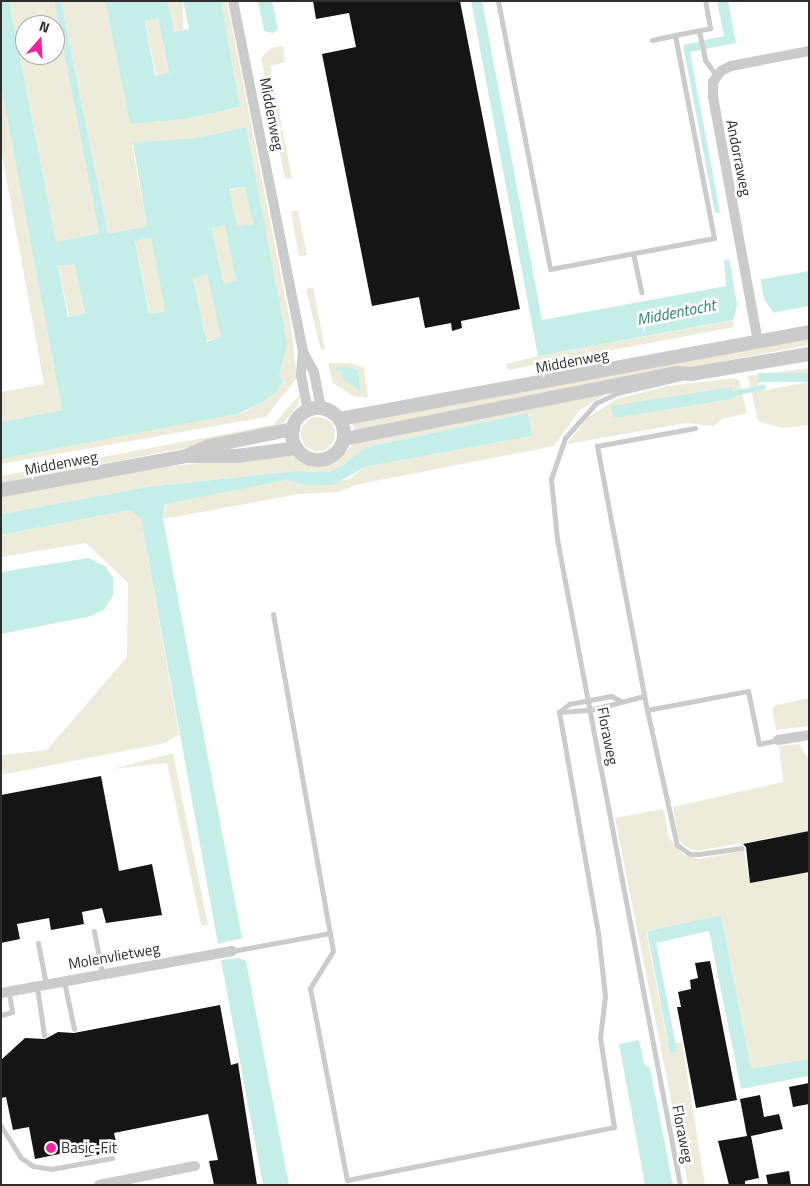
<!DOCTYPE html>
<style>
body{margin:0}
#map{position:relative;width:810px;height:1186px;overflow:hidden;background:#fff;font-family:"Titillium Web",sans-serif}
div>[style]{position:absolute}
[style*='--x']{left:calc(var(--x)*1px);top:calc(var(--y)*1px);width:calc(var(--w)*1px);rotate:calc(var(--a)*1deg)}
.green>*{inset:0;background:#edecda;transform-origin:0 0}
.round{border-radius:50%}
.water>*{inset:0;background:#c5eee9;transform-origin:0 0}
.pier>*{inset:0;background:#fff}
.stream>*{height:4.5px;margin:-2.25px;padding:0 2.25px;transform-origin:2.25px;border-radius:2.25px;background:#c5eee9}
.building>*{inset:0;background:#151515}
.service>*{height:5px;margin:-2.5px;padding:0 2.5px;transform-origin:2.5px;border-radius:2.5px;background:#cbcbcb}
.minor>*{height:10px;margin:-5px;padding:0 5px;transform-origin:5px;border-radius:5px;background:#cbcbcb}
.tertiary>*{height:14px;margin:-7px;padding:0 7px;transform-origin:7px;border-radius:7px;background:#cbcbcb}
.tertiary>.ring{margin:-7px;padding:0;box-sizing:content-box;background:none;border:14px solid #cbcbcb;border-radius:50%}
.dots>*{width:14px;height:14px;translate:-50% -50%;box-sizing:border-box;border:2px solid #fff;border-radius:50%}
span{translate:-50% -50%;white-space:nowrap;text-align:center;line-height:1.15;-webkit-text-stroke:5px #fff;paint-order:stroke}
.street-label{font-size:15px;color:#2e2e2e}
.poi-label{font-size:15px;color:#2e2e2e}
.left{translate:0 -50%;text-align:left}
.water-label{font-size:16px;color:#308278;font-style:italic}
.frame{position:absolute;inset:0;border:2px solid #2e2e2e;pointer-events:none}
.north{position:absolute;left:15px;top:15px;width:50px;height:50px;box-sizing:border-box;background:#fff;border:1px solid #ababab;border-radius:50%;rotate:19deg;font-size:14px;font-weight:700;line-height:20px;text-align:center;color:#2e2e2e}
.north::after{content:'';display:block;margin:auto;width:18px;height:22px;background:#f2239c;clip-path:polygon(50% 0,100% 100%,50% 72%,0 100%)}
</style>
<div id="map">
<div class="green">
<div style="clip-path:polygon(evenodd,9px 1px,54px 1px,99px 233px,56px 242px,9px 1px,25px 25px,55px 25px,55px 55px,25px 55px,25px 25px)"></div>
<div style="clip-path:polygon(61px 1px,105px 1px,130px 124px,185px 119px,240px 107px,221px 1px,227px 1px,291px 327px,297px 378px,266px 417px,1px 464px,1px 459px,245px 412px,277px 391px,284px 381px,279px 376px,246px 127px,195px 138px,132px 145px,147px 226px,108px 234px)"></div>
<div style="left:167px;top:1px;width:16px;height:32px"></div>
<div style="left:158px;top:18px;width:57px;height:13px;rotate:79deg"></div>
<div style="clip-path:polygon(283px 46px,285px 62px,270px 66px,292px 178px,285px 179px,261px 58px,271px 48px)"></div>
<div style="clip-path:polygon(1px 85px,62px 410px,1px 422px,1px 392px,44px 384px,1px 150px)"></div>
<div style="left:246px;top:187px;width:38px;height:17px;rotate:79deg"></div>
<div style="clip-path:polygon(298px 210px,307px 255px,302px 256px,299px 256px,291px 212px)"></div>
<div style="left:226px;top:225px;width:58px;height:14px;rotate:80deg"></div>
<div style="left:151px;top:238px;width:74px;height:16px;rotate:79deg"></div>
<div style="left:74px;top:263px;width:51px;height:16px;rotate:78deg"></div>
<div style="left:207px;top:274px;width:65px;height:15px;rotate:77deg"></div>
<div style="clip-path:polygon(313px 287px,325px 349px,321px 350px,306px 289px)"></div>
<div style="clip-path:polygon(735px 320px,734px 327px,508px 370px,506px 364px,538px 356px)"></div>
<div style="clip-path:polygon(809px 336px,809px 345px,355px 431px,352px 424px)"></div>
<div style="clip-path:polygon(evenodd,328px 363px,351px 363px,364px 368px,368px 397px,355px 397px,333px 383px,328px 363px,339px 367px,358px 370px,361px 392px,342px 378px,341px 371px,336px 368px,339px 367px)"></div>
<div style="clip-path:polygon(809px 368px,809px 373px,759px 383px,760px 391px,809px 382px,809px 425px,782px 428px,758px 421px,748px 376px)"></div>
<div style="clip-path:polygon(evenodd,734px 378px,739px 380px,747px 413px,722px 419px,714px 426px,686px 423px,567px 444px,587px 418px,617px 399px,667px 386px,734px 378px,720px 391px,724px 401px,612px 411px,720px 391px)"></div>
<div style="clip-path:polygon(610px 391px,579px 411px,554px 446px,355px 485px,338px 492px,299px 494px,163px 519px,167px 503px,287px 480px,307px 486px,349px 479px,365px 467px,531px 436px,528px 413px,366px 447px,340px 467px,328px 472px,296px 471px,147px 487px,1px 514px,1px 496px,154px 468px,288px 454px,308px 465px,325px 466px,339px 459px,355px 442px)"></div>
<div style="clip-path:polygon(300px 394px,298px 405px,283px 424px,196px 446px,1px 483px,1px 476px,273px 425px)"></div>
<div class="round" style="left:301px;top:417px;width:34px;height:34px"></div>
<div style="clip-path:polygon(130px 510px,141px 519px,179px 734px,165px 743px,1px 775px,1px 755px,47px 750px,127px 657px,128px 583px,86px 543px,1px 557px,1px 535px)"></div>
<div style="clip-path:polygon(809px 698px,809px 726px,776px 730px,772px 709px,776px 705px)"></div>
<div style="clip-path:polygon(799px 744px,809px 759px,809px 831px,696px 851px,683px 845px,678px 837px,673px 807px,783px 782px,779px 746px)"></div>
<div style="clip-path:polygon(173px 753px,208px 925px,201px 925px,167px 763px,113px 769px)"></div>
<div style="clip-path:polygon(663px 809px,669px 838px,684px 855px,699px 859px,744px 851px,750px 883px,809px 872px,809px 1059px,751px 1070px,721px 915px,646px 931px,667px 1040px,675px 1048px,675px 1043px,682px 1042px,705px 1185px,688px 1185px,615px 818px)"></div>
</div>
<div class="water">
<div style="clip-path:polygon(evenodd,1px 1px,9px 1px,56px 242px,99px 233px,54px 1px,61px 1px,108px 234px,147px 226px,133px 143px,195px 138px,246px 127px,287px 343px,279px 376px,284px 380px,277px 391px,261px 403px,237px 414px,1px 459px,1px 422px,62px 410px,1px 85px,1px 1px,245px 187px,253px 224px,237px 227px,229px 189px,245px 187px,1px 1px,225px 225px,236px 281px,223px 284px,212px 228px,225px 225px,1px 1px,151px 238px,165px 311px,149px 314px,135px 241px,151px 238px,1px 1px,74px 264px,85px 313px,68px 317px,58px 266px,74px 264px,1px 1px,207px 274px,221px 337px,207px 342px,193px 279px,207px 274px)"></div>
<div style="clip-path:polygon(evenodd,105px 1px,167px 1px,174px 32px,189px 29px,183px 1px,221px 1px,240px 107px,185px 119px,130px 124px,105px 1px,158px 18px,169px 73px,155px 76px,145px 21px,158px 18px)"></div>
<div style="clip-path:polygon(258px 1px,272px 1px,278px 29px,273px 33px,264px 31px)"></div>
<div style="clip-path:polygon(471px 1px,482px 1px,542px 320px,726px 286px,724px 260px,729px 259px,734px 284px,809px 271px,809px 306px,538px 356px)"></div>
<div style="clip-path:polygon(717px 1px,728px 1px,736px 43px,690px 52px,720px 213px,715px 213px,683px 45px,724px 36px)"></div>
<div style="clip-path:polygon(339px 366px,358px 370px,361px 392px,342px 378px,341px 371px,335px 369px)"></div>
<div style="left:809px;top:373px;width:9px;height:51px;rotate:90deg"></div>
<div style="left:732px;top:387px;width:12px;height:122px;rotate:81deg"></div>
<div style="clip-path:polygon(528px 413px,532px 436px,365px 467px,333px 485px,307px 486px,287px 480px,165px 504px,163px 519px,242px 938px,218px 944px,141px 519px,130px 510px,1px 535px,1px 514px,147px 487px,296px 471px,328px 472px,340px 467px,366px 447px)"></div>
<div style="clip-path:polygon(88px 558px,105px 566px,113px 578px,113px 595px,104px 610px,91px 616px,1px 634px,1px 572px)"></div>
<div style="clip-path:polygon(721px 915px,751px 1069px,809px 1059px,809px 1076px,741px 1089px,709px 931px,656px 943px,677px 1051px,670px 1053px,647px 931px)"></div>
<div style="clip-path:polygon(239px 958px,246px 961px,289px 1185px,263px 1185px,221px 960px)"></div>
<div style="clip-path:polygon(639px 1040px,644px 1064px,650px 1068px,673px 1185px,645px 1185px,619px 1044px)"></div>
</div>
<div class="pier">
<div style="clip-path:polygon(732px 276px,736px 281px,760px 277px,764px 299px,775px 315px,733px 323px,737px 304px)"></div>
</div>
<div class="stream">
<div style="--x:729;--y:394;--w:35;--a:-12"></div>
</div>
<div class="building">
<div style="clip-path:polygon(313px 1px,460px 1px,520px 309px,461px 321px,462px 328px,452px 331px,451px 323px,425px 328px,419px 297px,372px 306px,322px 54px,356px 47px,349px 13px,316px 19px)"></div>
<div style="clip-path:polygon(101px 776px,119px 871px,152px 864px,162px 915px,106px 923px,102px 908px,82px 912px,84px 924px,51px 930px,49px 918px,17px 924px,20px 939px,1px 943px,1px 795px)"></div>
<div style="clip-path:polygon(809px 831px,809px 872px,750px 883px,746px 847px,743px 844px)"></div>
<div style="clip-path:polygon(710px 961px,737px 1100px,696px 1108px,677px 1007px,681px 1007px,678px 992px,691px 989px,690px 980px,698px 978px,695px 963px)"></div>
<div style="clip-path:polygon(220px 1005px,231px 1065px,238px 1063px,257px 1185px,214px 1185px,209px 1161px,218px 1160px,208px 1114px,114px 1133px,118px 1151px,85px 1157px,83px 1149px,35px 1159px,29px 1127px,13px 1130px,6px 1097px,1px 1098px,1px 1060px,25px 1038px,45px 1039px,58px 1032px,74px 1033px)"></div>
<div style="clip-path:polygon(809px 1083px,809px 1104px,793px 1107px,789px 1087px)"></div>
<div style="clip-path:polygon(760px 1095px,764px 1117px,779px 1114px,783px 1129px,751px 1136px,759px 1178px,745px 1181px,745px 1185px,729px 1185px,718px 1141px,747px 1136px,740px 1099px)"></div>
<div style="clip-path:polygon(789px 1171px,791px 1185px,768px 1185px,766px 1175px)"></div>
</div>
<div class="service">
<div style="--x:498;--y:1;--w:273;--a:79"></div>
<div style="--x:550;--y:269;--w:167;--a:-10.7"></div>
<div style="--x:714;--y:238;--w:207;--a:-100.9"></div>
<div style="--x:675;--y:35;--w:36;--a:-11"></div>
<div style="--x:710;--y:28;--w:27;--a:-100"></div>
<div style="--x:699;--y:31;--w:30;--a:78"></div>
<div style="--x:705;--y:60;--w:19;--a:54"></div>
<div style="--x:652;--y:40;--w:24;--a:-12"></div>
<div style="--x:633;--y:253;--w:40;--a:78"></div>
<div style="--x:695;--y:428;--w:100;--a:169.6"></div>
<div style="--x:597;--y:446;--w:269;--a:79.3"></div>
<div style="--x:647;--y:710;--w:103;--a:-10.7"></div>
<div style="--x:748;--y:691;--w:54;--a:78.3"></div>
<div style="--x:759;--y:744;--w:19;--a:-12"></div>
<div style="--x:273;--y:614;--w:342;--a:79.9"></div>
<div style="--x:333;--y:951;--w:44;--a:121.9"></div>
<div style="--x:310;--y:988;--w:196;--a:79.1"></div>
<div style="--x:347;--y:1180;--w:272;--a:-11.2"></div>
<div style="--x:614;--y:1127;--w:90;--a:-98.9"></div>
<div style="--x:600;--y:1038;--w:42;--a:-83.2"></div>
<div style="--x:605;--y:996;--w:63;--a:-96.3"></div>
<div style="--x:598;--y:933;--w:224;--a:-100"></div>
<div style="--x:647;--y:710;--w:138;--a:77.5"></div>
<div style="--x:677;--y:845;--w:16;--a:35"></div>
<div style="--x:690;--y:854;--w:9;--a:0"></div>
<div style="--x:699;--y:854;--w:43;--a:-7.9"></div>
<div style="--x:559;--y:712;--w:31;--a:-4"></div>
<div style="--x:590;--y:710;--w:56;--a:-14.5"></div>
<div style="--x:559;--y:712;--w:13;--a:-39"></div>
<div style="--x:569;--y:704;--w:43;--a:-10.8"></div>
<div style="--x:611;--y:696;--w:11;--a:27"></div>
<div style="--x:94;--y:931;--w:43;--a:79.2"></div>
<div style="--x:38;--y:943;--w:42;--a:79"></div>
<div style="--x:232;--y:951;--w:100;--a:-10.4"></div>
<div style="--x:64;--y:981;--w:49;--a:78.2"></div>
<div style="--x:37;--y:987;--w:49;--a:81.7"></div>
<div style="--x:1;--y:1015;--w:11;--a:-15"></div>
<div style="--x:12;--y:1012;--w:20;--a:-99"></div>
<div style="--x:1;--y:1126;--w:36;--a:58"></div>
<div style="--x:20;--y:1157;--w:16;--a:35"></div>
<div style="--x:33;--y:1166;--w:18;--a:9"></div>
<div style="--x:51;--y:1169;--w:62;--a:-10.2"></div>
<div style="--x:680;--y:1185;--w:658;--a:-100.78"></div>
<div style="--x:557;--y:539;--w:60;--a:-95.7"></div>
<div style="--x:551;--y:479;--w:43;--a:-71.1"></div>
<div style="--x:565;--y:438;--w:47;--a:-48.5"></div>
<div style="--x:596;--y:403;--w:23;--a:-25"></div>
<div style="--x:617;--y:393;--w:70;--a:-13.2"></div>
</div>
<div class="minor">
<div style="--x:233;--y:1;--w:357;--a:78.7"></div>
<div style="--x:303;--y:351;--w:24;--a:95"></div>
<div style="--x:301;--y:375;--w:36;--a:79"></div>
<div style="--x:758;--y:342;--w:249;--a:-100.4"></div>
<div style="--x:713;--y:97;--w:15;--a:-90"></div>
<div style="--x:713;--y:82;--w:14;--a:-54"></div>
<div style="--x:721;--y:71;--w:11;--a:-27"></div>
<div style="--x:731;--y:66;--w:79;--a:-10.9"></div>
<div style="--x:303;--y:352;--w:23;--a:61"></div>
<div style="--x:314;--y:372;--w:37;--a:79"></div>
<div style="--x:778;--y:740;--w:31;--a:-9"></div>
<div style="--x:1;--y:993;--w:235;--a:-10.3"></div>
<div style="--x:99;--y:1185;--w:98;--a:-11.2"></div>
</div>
<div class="tertiary">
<div class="ring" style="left:292px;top:408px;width:38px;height:38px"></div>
<div style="--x:340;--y:419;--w:477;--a:-10.5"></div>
<div style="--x:344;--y:439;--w:340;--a:-11.2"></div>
<div style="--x:678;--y:373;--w:13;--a:4"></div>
<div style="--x:691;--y:374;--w:120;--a:-9.6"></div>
<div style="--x:190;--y:456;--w:47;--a:0"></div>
<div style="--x:237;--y:456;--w:60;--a:-7.7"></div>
<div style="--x:1;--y:490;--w:188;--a:-10.4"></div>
<div style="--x:186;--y:456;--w:25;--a:-23"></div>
<div style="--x:209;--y:446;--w:86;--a:-11.4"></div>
</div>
<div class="dots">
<div style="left:51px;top:1148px;background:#f2239c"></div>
</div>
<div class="street-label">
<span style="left:272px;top:114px;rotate:79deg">Middenweg</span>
<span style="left:739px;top:158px;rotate:79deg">Andorraweg</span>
<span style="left:572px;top:361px;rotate:-11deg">Middenweg</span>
<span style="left:61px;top:463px;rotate:-11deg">Middenweg</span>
<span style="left:608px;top:736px;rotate:79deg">Floraweg</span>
<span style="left:114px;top:956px;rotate:-10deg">Molenvlietweg</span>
<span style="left:683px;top:1134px;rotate:79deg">Floraweg</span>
</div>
<div class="poi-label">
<span class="left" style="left:61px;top:1148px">Basic-Fit</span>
</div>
<div class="water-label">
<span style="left:676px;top:312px;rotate:-11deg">Middentocht</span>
</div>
<div class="frame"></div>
<div class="north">N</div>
</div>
